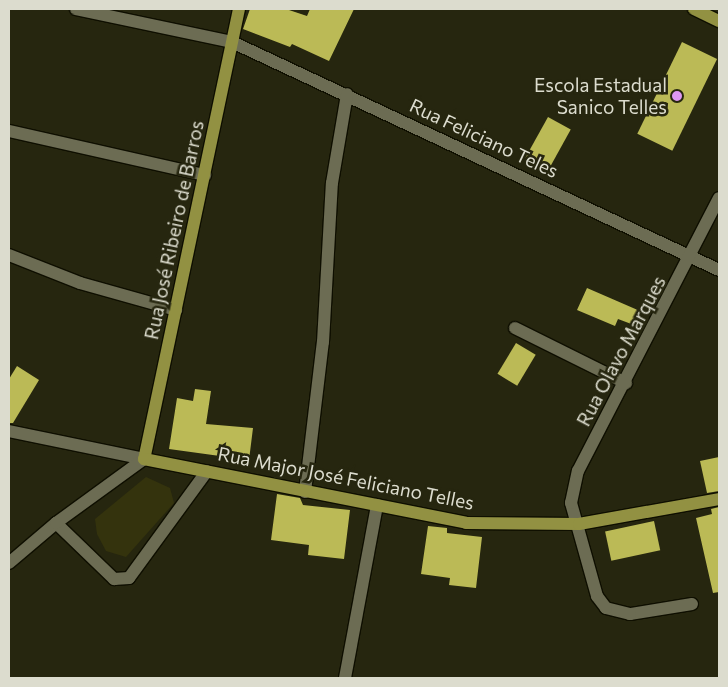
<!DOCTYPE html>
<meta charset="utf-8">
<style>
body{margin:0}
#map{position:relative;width:728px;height:687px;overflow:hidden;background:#26260f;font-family:Commissioner,sans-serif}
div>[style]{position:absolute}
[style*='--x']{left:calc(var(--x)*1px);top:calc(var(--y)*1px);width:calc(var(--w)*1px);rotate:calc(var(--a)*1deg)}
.green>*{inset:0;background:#34330d}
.building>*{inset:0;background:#bbba56;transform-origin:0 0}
.roads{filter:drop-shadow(1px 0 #0f0f00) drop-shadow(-1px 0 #0f0f00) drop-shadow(0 1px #0f0f00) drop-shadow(0 -1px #0f0f00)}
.minor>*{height:12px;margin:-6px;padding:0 6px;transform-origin:6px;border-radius:6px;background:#6c6c53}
.major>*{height:12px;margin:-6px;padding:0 6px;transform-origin:6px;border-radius:6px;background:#929142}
.dots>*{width:14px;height:14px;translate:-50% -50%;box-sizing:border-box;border:2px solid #26260f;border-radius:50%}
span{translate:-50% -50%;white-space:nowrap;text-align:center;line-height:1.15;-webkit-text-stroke:5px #26260f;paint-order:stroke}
.poi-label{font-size:19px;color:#dcdcce}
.right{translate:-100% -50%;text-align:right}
.street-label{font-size:19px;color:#dcdcce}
.frame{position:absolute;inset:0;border:10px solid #dcdcce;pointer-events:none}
</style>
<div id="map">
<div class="green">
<div style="clip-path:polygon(146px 477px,170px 488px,174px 503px,126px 557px,106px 551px,97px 534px,95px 519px)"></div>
</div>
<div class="building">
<div style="clip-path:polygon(250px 9px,286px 9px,307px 16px,310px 9px,354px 9px,329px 61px,292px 44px,290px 47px,243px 29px)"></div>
<div style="left:682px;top:42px;width:39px;height:102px;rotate:26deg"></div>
<div style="left:548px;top:117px;width:26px;height:47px;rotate:29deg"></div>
<div style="clip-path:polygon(587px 288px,640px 311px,634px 325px,618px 319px,615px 326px,577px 310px)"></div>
<div style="left:516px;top:343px;width:23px;height:36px;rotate:31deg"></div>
<div style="clip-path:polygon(17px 366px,39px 380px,13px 423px,9px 423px,9px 379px)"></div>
<div style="clip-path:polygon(195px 389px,211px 391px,206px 424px,253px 428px,249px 460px,169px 449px,177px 398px,193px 401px)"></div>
<div style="clip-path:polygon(719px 457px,719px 491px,707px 493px,700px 461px)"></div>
<div style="clip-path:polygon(277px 494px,300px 498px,303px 505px,350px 510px,344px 559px,308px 555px,309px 545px,271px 540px)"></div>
<div style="clip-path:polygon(719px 507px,719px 592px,713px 593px,696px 518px,712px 514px,711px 509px)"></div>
<div style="left:654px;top:521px;width:30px;height:50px;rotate:78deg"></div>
<div style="clip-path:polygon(428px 526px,447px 528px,447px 533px,482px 537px,476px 588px,449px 585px,450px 578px,421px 574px)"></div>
</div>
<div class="roads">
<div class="minor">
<div style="--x:76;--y:9;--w:159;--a:11.9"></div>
<div style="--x:232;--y:42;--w:538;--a:25.09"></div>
<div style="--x:9;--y:131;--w:201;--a:12.7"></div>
<div style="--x:9;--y:255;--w:76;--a:21.5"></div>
<div style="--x:80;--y:283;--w:100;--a:15.7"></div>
<div style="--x:515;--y:328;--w:124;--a:26.4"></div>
<div style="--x:9;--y:431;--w:138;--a:11.7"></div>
<div style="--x:305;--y:492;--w:151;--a:-83.2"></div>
<div style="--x:323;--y:342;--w:159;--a:-86.8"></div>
<div style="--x:332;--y:183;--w:90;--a:-80.4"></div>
<div style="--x:56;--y:523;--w:81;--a:44"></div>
<div style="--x:114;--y:579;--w:15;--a:-4"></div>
<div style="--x:129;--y:578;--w:132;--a:-53.9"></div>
<div style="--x:9;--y:563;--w:62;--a:-40.4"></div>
<div style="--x:56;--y:523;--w:109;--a:-36"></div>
<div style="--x:692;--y:604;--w:63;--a:170.8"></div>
<div style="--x:630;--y:614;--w:25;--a:-166"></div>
<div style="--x:606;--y:608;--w:15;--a:-127"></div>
<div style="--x:597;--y:596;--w:97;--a:-105.6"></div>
<div style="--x:571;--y:503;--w:33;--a:-78"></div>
<div style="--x:578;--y:471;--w:307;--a:-62.7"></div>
<div style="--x:345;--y:678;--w:176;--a:-79.5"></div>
</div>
<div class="major">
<div style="--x:239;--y:9;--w:460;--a:101.9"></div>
<div style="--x:144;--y:459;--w:328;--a:11.2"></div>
<div style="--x:466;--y:523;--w:113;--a:0.5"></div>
<div style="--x:579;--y:524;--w:142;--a:-10.1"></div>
<div style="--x:694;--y:9;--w:28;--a:26"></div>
</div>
</div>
<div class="dots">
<div style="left:677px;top:96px;background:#de98f3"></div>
</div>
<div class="poi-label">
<span class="right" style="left:667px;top:96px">Escola Estadual<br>Sanico Telles</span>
</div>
<div class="street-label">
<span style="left:484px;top:138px;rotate:25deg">Rua Feliciano Teles</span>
<span style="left:174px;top:230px;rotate:-78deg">Rua José Ribeiro de Barros</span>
<span style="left:621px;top:351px;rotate:-62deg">Rua Olavo Marques</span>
<span style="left:346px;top:478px;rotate:11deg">Rua Major José Feliciano Telles</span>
</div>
<div class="frame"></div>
</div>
